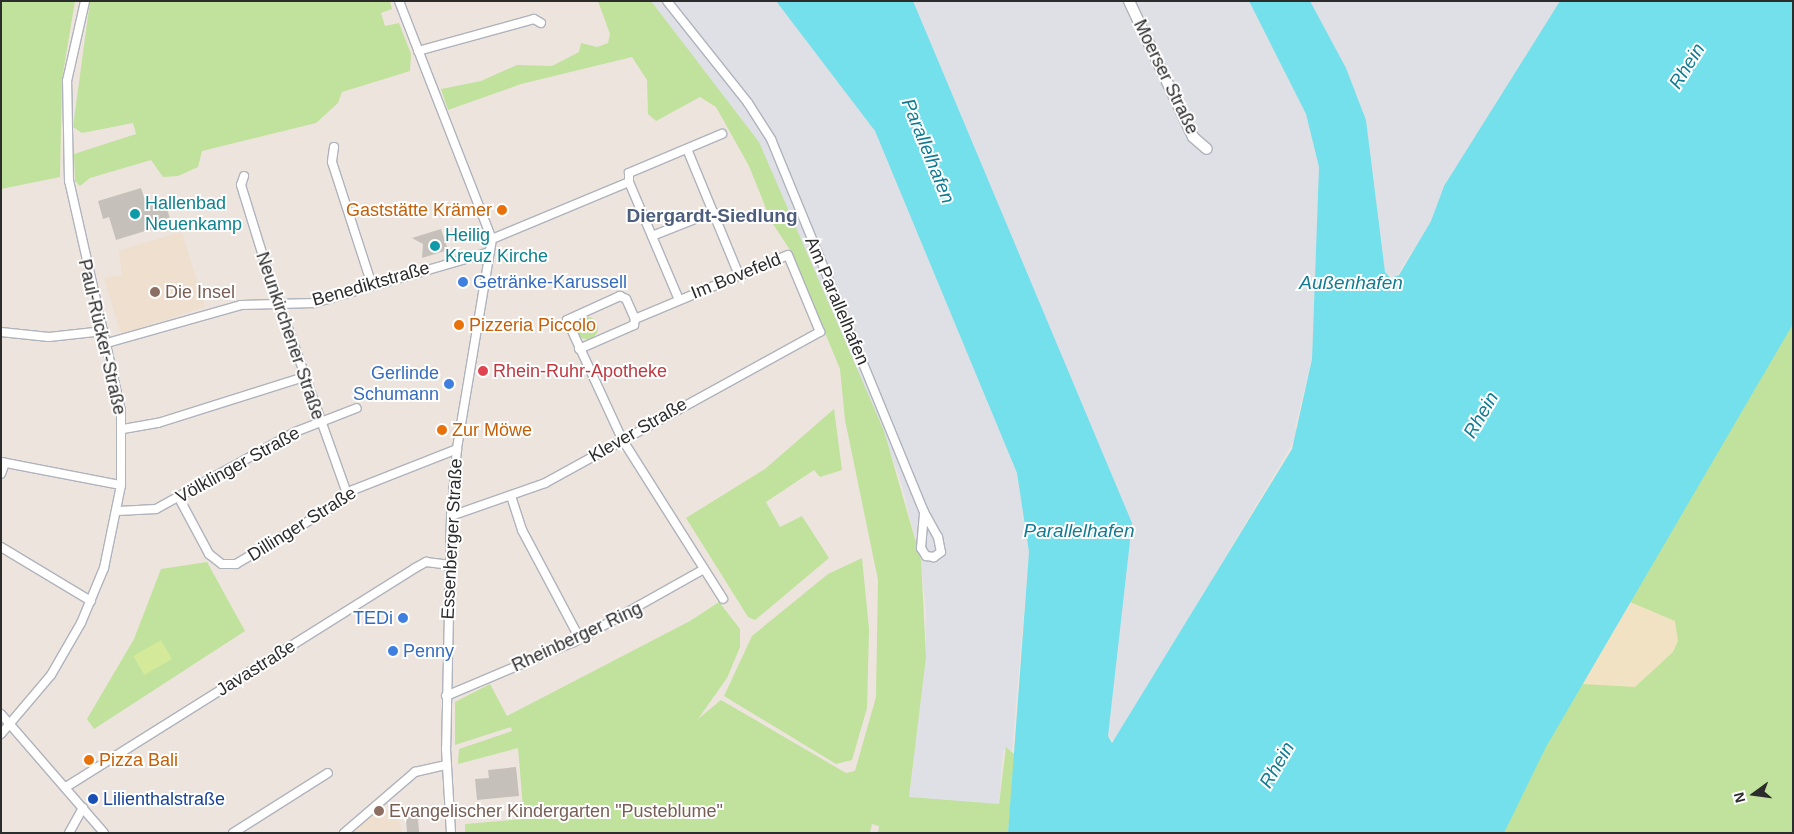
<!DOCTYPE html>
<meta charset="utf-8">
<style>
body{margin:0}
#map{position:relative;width:1794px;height:834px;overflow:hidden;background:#ede4de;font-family:Helvetica,sans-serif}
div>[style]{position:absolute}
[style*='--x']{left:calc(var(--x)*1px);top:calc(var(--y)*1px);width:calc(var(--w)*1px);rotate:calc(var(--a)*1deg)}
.industrial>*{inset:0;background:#dfdfe6}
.education>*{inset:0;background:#eedfce}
.green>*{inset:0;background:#c0e29c}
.round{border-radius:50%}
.sand>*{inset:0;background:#f1e2c3}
.pitch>*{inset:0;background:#d4e999;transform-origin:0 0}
.water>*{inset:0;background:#74e0ec}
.building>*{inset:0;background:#c6c0ba;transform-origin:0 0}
.roads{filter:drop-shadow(1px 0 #afb3bc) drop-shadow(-1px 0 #afb3bc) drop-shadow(0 1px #afb3bc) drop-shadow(0 -1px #afb3bc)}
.minor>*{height:8px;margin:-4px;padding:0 4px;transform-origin:4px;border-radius:4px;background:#fff}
.tertiary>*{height:10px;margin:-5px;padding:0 5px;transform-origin:5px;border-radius:5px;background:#fff}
.dots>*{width:14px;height:14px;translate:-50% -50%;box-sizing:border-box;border:2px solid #fff;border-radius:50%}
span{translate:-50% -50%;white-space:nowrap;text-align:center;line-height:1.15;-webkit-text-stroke:4px #fff;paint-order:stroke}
.street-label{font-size:18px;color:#2c2c2c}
.culture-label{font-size:18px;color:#0d838f}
.left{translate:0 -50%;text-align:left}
.food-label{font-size:18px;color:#c56008}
.right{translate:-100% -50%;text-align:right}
.shop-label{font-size:18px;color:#366cbe}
.education-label{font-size:18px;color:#785e54}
.health-label{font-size:18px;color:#be3a42}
.transit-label{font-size:18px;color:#164399}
.water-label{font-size:19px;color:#117c94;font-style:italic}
.neighbourhood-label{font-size:19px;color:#4d5d7c;font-weight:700}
.frame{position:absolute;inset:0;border:2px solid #2c2c2c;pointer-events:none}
.north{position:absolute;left:1729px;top:769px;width:50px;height:50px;-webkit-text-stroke:4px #fff;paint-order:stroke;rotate:256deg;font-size:14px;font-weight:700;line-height:20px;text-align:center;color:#2c2c2c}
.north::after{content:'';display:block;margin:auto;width:18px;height:22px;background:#2c2c2c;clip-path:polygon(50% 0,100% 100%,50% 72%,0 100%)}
</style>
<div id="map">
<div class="industrial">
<div style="clip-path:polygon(651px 1px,776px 1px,875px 131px,1017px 473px,1029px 552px,1012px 750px,1003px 750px,999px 804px,909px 798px,926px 657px,926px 610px,921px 561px,899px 475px,759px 142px)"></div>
<div style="clip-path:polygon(913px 1px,1249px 1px,1306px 114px,1319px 167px,1312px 359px,1295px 427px,1298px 434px,1116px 742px,1108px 736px)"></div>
<div style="clip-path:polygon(1310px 1px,1560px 1px,1444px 186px,1431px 221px,1395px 278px,1385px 272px,1366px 120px,1346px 68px)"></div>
</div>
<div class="education">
<div style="clip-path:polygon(182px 232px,205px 307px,121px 334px,104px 278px,122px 275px,119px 250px)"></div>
<div style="clip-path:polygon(379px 802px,398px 820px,403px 833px,344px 833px)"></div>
</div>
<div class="green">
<div style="clip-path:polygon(1px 1px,75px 1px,62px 79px,60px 177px,1px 189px)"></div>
<div style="clip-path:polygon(90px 1px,390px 1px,392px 9px,381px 13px,385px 26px,399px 23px,411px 54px,410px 71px,342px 92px,338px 103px,316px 123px,202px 151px,198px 167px,178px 176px,163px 177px,151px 160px,90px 178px,80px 186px,75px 181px,74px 154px,136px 134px,133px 123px,82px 133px,73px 127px)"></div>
<div style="clip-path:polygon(598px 1px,651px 1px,759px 142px,884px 431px,921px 560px,926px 657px,909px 797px,999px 804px,1006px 747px,1015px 755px,1008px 833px,878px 833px,879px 826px,872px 824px,870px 833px,465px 833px,465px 824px,524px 819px,518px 748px,458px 764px,459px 749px,512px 731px,511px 727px,455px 745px,455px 702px,490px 684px,507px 716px,690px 621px,719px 602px,740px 629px,740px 647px,727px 678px,698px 719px,721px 700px,846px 773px,855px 771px,876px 697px,878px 580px,845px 420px,840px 369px,792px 253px,771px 221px,749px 166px,716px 107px,700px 97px,656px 121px,648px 114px,647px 80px,632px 57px,521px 84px,448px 110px,441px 89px,481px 81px,517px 65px,552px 66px,579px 52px,581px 43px,597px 47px,608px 43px,610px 34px)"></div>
<div style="clip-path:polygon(1793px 313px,1793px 833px,1495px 833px)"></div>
<div class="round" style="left:576px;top:317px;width:22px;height:22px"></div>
<div style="clip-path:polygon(834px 409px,842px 470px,820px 477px,814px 470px,766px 502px,780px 527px,802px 516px,829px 558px,755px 620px,748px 617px,686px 518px,765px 469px)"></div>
<div style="clip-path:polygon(862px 558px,869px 629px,867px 708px,852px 760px,836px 764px,724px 696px,752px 636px,828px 574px)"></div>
<div style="clip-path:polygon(207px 562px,245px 631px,94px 729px,87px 719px,134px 639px,161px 569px)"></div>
</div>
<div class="sand">
<div style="clip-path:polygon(1630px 602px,1675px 621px,1678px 641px,1673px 652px,1635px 687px,1582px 684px)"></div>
</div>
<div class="pitch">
<div style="left:161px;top:640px;width:22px;height:32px;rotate:60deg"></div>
</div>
<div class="water">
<div style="clip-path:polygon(776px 1px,913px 1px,1132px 523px,1108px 736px,1112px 743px,1292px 449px,1312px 359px,1319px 167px,1306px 114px,1249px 1px,1310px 1px,1346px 68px,1366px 120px,1385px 272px,1391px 278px,1399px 275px,1431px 221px,1444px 186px,1560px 1px,1793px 1px,1793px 324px,1546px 747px,1504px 833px,1008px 833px,1029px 552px,1017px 473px,875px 131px)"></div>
</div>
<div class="building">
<div style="clip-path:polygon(141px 188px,147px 206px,165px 201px,171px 223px,116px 240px,109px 217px,103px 219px,98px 201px)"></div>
<div style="clip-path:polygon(441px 229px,448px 250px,422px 258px,423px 244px,412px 238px)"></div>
<div style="clip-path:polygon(516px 767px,519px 796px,477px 800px,475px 779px,489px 778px,488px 770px)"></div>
<div style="left:417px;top:808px;width:25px;height:12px;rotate:85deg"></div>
</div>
<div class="roads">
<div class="minor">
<div style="--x:399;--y:1;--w:256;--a:68.7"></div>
<div style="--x:492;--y:239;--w:213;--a:99.5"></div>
<div style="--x:457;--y:449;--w:67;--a:95.1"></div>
<div style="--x:451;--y:516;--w:233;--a:91.2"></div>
<div style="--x:446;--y:749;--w:84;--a:86.6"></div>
<div style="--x:667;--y:1;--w:130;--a:51.5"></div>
<div style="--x:748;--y:103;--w:43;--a:57.4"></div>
<div style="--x:771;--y:139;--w:403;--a:67.7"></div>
<div style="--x:924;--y:512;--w:29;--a:61"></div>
<div style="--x:938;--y:537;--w:15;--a:79"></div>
<div style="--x:941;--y:552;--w:9;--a:144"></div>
<div style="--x:934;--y:557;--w:8;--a:-173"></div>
<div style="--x:926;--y:556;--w:9;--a:-122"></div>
<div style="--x:921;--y:548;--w:36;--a:-85"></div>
<div style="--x:418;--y:51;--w:120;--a:-15.4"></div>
<div style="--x:534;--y:19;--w:8;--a:30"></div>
<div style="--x:334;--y:147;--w:15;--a:98"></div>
<div style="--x:332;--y:162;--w:129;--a:72"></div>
<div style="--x:687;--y:149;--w:136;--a:67.6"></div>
<div style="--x:244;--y:176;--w:9;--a:108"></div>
<div style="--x:241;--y:185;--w:85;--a:72.8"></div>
<div style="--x:266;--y:266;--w:242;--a:70.4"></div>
<div style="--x:629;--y:182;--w:128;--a:67"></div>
<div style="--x:652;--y:236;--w:66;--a:-21.5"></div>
<div style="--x:492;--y:239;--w:148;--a:-22.6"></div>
<div style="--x:629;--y:182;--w:9;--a:-90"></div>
<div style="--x:629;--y:173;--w:101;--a:-22.8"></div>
<div style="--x:635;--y:319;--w:22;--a:-114"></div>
<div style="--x:626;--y:299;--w:7;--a:-153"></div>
<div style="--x:620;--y:296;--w:58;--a:155.6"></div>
<div style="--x:567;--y:320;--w:131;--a:65.2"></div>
<div style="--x:622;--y:439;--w:189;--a:57.7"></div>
<div style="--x:1;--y:332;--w:48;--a:5.9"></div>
<div style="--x:49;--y:337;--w:55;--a:-6.2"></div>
<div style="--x:107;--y:343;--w:139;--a:-15.8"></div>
<div style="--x:241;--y:305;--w:73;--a:-1.6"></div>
<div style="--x:314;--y:303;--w:183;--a:-16.2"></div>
<div style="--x:123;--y:429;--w:36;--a:-10"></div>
<div style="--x:158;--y:423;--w:153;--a:-17.5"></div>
<div style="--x:1;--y:462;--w:122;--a:10.9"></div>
<div style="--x:1;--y:474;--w:12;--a:-70"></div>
<div style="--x:511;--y:496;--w:36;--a:72"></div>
<div style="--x:522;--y:530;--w:123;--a:62"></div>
<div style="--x:179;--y:498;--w:64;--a:61.8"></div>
<div style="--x:209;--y:554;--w:16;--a:38"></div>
<div style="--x:222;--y:564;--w:14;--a:0"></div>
<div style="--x:236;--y:564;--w:122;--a:-30.6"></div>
<div style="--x:341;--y:502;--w:17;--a:-45"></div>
<div style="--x:353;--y:490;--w:112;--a:-21.5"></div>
<div style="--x:118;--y:511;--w:38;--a:-3"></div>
<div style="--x:156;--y:509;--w:159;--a:-29"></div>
<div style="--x:295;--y:432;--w:66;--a:-21.2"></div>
<div style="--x:451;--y:516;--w:100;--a:-19.3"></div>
<div style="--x:545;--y:483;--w:314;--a:-28.8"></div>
<div style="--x:820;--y:332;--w:83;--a:-112.6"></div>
<div style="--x:788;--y:255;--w:166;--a:157.3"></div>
<div style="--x:635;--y:319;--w:6;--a:99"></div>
<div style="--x:634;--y:325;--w:60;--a:156.4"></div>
<div style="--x:1;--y:547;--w:105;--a:31"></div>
<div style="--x:446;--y:696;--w:139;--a:-22.9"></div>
<div style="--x:574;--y:642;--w:149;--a:-29.3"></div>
<div style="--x:1;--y:714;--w:157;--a:49.1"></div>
<div style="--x:1;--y:734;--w:77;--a:-49.7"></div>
<div style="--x:51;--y:675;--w:60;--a:-60"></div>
<div style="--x:81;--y:623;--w:60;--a:-67.3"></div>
<div style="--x:104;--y:568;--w:85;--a:-78.4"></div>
<div style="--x:121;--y:485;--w:74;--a:-90"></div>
<div style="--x:121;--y:411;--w:236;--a:-102.7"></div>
<div style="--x:69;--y:181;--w:100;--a:-91.1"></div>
<div style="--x:67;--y:81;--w:82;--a:-77.3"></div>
<div style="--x:66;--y:787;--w:412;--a:-32.1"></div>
<div style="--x:415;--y:568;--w:13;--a:-29"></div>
<div style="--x:426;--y:562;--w:23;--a:7"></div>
<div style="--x:69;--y:833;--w:29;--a:-61"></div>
<div style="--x:233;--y:833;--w:112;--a:-32.3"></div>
<div style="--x:344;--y:833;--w:94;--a:-40.7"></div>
<div style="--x:415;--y:772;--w:32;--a:-13"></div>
</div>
<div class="tertiary">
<div style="--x:1129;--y:1;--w:150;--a:64.8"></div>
<div style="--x:1193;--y:137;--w:18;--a:41"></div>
</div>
</div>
<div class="dots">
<div style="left:502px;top:210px;background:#e8710a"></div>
<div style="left:135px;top:214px;background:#0f9aa8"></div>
<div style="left:435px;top:246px;background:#0f9aa8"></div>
<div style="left:463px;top:282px;background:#3f7fe0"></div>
<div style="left:155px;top:292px;background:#8d6e63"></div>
<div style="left:459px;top:325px;background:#e8710a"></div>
<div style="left:483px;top:371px;background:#e0444e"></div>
<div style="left:449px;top:384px;background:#3f7fe0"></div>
<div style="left:442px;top:430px;background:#e8710a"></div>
<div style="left:403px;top:618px;background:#3f7fe0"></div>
<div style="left:393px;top:651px;background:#3f7fe0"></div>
<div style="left:89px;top:760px;background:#e8710a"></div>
<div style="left:93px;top:799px;background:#1a4fb4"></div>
<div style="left:379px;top:811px;background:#8d6e63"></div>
</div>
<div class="street-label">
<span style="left:1166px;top:77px;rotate:64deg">Moerser Straße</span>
<span style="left:736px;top:276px;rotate:-22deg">Im Bovefeld</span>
<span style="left:371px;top:284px;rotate:-16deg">Benediktstraße</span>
<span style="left:837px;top:301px;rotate:67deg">Am Parallelhafen</span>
<span style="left:290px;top:336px;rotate:71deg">Neunkirchener Straße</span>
<span style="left:102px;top:337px;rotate:77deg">Paul-Rücker-Straße</span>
<span style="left:638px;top:430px;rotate:-30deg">Klever Straße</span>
<span style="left:238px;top:465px;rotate:-29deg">Völklinger Straße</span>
<span style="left:302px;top:524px;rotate:-32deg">Dillinger Straße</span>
<span style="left:452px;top:539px;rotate:-87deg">Essenberger Straße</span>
<span style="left:577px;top:637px;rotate:-25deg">Rheinberger Ring</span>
<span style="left:256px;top:668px;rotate:-32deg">Javastraße</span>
</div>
<div class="culture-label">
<span class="left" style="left:145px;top:214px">Hallenbad<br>Neuenkamp</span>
<span class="left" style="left:445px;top:246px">Heilig<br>Kreuz Kirche</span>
</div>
<div class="food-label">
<span class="right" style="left:492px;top:210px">Gaststätte Krämer</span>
<span class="left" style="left:469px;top:325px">Pizzeria Piccolo</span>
<span class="left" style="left:452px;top:430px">Zur Möwe</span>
<span class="left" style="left:99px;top:760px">Pizza Bali</span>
</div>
<div class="shop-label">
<span class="left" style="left:473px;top:282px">Getränke-Karussell</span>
<span class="right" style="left:439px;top:384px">Gerlinde<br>Schumann</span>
<span class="right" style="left:393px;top:618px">TEDi</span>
<span class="left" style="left:403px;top:651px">Penny</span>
</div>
<div class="education-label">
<span class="left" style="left:165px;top:292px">Die Insel</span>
<span class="left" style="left:389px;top:811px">Evangelischer Kindergarten "Pusteblume"</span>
</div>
<div class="health-label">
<span class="left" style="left:493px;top:371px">Rhein-Ruhr-Apotheke</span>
</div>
<div class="transit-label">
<span class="left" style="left:103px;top:799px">Lilienthalstraße</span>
</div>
<div class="water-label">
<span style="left:1687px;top:66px;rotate:-58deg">Rhein</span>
<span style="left:928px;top:151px;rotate:68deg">Parallelhafen</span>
<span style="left:1351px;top:283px">Außenhafen</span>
<span style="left:1481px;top:415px;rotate:-60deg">Rhein</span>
<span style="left:1079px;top:531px">Parallelhafen</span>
<span style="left:1277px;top:765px;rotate:-60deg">Rhein</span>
</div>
<div class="neighbourhood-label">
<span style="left:712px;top:216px">Diergardt-Siedlung</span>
</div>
<div class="frame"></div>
<div class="north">N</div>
</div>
